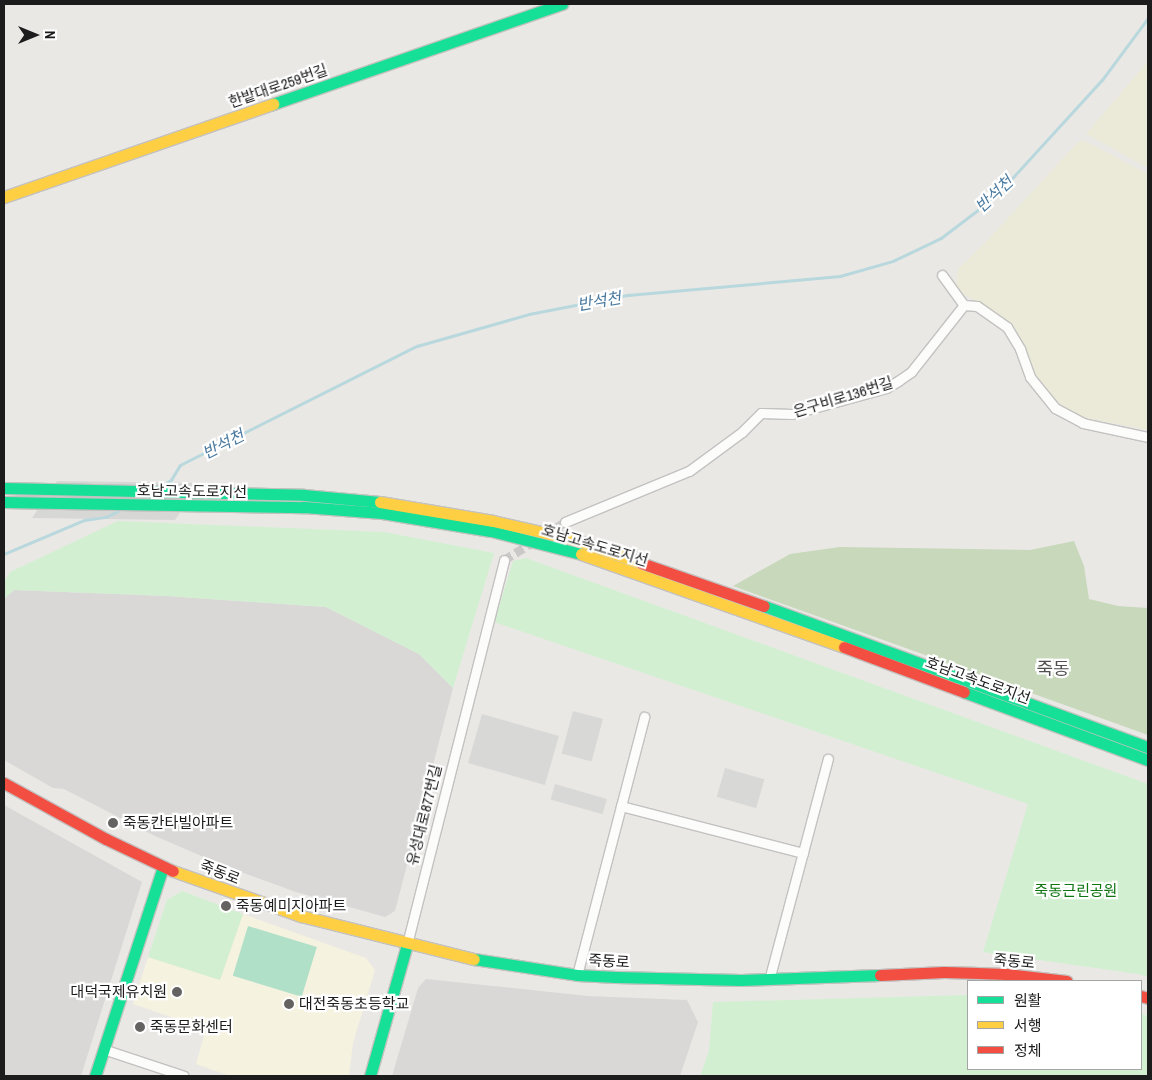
<!DOCTYPE html>
<meta charset="utf-8">
<style>
body{margin:0}
#map{position:relative;width:1152px;height:1080px;overflow:hidden;background:#eae8e5;font-family:"Archivo Narrow","Noto Sans KR",sans-serif}
div>[style]{position:absolute}
[style*='--x']{left:calc(var(--x)*1px);top:calc(var(--y)*1px);width:calc(var(--w)*1px);rotate:calc(var(--a)*1deg)}
.residential>*{inset:0;background:#d9d8d6}
.education>*{inset:0;background:#f5f2df}
.religious>*{inset:0;background:#d8d8d6;transform-origin:0 0}
.farmland>*{inset:0;background:#ebead8}
.forest>*{inset:0;background:#c7d8bb}
.park>*{inset:0;background:#d2f0d1}
.pitch>*{inset:0;background:#b1e0c9;transform-origin:0 0}
.pier>*{inset:0;background:#d7d7d5}
.stream>*{height:2.5px;margin:-1.25px;padding:0 1.25px;transform-origin:1.25px;border-radius:1.25px;background:#b8d8dd}
.street-tunnel>*{height:9px;margin-top:-4.5px;transform-origin:0;background:repeating-linear-gradient(90deg,#cbc9c7 0 9px,transparent 0 13.5px)}
.roads{filter:drop-shadow(1px 0 #c3c2c1) drop-shadow(-1px 0 #c3c2c1) drop-shadow(0 1px #c3c2c1) drop-shadow(0 -1px #c3c2c1)}
.street>*{height:9px;margin:-4.5px;padding:0 4.5px;transform-origin:4.5px;border-radius:4.5px;background:#fcfcfb}
.fast>*{height:11px;margin:-5.5px;padding:0 5.5px;transform-origin:5.5px;border-radius:5.5px;background:#16e098}
.slow>*{height:11px;margin:-5.5px;padding:0 5.5px;transform-origin:5.5px;border-radius:5.5px;background:#ffcf43}
.jam>*{height:11px;margin:-5.5px;padding:0 5.5px;transform-origin:5.5px;border-radius:5.5px;background:#f24e42}
.dots>*{width:14px;height:14px;translate:-50% -50%;box-sizing:border-box;border:2px solid #fff;border-radius:50%}
span{translate:-50% -50%;white-space:nowrap;text-align:center;line-height:1.15;-webkit-text-stroke:4.5px #fff;paint-order:stroke}
.street-label{font-size:15px;color:#1c1c1c}
.poi-label{font-size:15px;color:#1c1c1c}
.left{translate:0 -50%;text-align:left}
.right{translate:-100% -50%;text-align:right}
.park-label{font-size:15px;color:#0f7511}
.water-label{font-size:16px;color:#4a7aa0;font-style:italic}
.quarter-label{font-size:18px;color:#4f4f4f}
.frame{position:absolute;inset:0;border:5px solid #1c1c1c;pointer-events:none}
.legend{position:absolute;left:967px;top:980px;width:175px;height:90px;box-sizing:border-box;background:#fff;border:1px solid #a4a4a4;margin:0;padding:6px 9px;list-style:none;font-size:15px;color:#1c1c1c}
.legend li{display:flex;align-items:center;gap:10px;height:25px}
.legend b{width:25px;border:1px solid #a4a4a4}
.north{position:absolute;left:10px;top:10px;width:50px;height:50px;-webkit-text-stroke:4px #fff;paint-order:stroke;rotate:90deg;font-size:14px;font-weight:700;line-height:20px;text-align:center;color:#1c1c1c}
.north::after{content:'';display:block;margin:auto;width:18px;height:22px;background:#1c1c1c;clip-path:polygon(50% 0,100% 100%,50% 72%,0 100%)}
</style>
<div id="map">
<div class="residential">
<div style="clip-path:polygon(14px 590px,167px 596px,326px 607px,419px 654px,453px 688px,395px 911px,385px 917px,296px 892px,227px 867px,155px 836px,64px 789px,53px 788px,4px 760px,4px 599px)"></div>
<div style="clip-path:polygon(4px 805px,142px 882px,81px 1076px,4px 1076px)"></div>
<div style="clip-path:polygon(426px 979px,588px 996px,687px 1000px,698px 1022px,680px 1076px,392px 1076px,418px 988px)"></div>
</div>
<div class="education">
<div style="clip-path:polygon(243px 914px,366px 958px,375px 970px,353px 1043px,349px 1076px,230px 1076px,196px 1064px,206px 1029px,133px 1004px,148px 957px,220px 980px)"></div>
</div>
<div class="religious">
<div style="left:573px;top:711px;width:31px;height:44px;rotate:15deg"></div>
<div style="left:482px;top:714px;width:80px;height:51px;rotate:16deg"></div>
<div style="left:725px;top:768px;width:41px;height:30px;rotate:16deg"></div>
<div style="left:555px;top:784px;width:54px;height:16px;rotate:16deg"></div>
</div>
<div class="farmland">
<div style="clip-path:polygon(1148px 61px,1148px 168px,1086px 134px)"></div>
<div style="clip-path:polygon(1083px 140px,1148px 174px,1148px 430px,1086px 418px,1060px 405px,1033px 374px,1020px 339px,1010px 326px,989px 308px,961px 293px,956px 287px,958px 269px,984px 244px,1079px 141px)"></div>
</div>
<div class="forest">
<div style="clip-path:polygon(1074px 541px,1084px 566px,1089px 599px,1118px 606px,1148px 608px,1148px 735px,733px 586px,790px 554px,840px 547px,1030px 550px)"></div>
</div>
<div class="park">
<div style="clip-path:polygon(118px 521px,384px 532px,494px 553px,453px 688px,419px 654px,326px 607px,167px 596px,14px 590px,4px 599px,4px 582px,10px 572px)"></div>
<div style="clip-path:polygon(526px 558px,1148px 784px,1148px 977px,1138px 974px,983px 952px,1028px 804px,494px 622px,513px 561px)"></div>
<div style="clip-path:polygon(182px 891px,243px 914px,220px 980px,148px 957px,167px 900px)"></div>
<div style="clip-path:polygon(968px 995px,968px 1069px,1141px 1069px,1141px 1014px,1148px 1016px,1148px 1076px,700px 1076px,709px 1051px,713px 1002px)"></div>
</div>
<div class="pitch">
<div style="left:248px;top:926px;width:72px;height:52px;rotate:17deg"></div>
</div>
<div class="pier">
<div style="clip-path:polygon(57px 481px,200px 483px,175px 520px,32px 518px)"></div>
</div>
<div class="stream">
<div style="--x:162;--y:486;--w:11;--a:-34"></div>
<div style="--x:171;--y:480;--w:17;--a:-59"></div>
<div style="--x:180;--y:465;--w:265;--a:-26.7"></div>
<div style="--x:417;--y:346;--w:116;--a:-15.9"></div>
<div style="--x:529;--y:314;--w:101;--a:-10.9"></div>
<div style="--x:628;--y:295;--w:213;--a:-5.1"></div>
<div style="--x:840;--y:276;--w:55;--a:-15.8"></div>
<div style="--x:893;--y:261;--w:53;--a:-25.6"></div>
<div style="--x:941;--y:238;--w:68;--a:-37.2"></div>
<div style="--x:995;--y:197;--w:159;--a:-47.6"></div>
<div style="--x:1102;--y:80;--w:77;--a:-53.4"></div>
<div style="--x:4;--y:554;--w:87;--a:-23"></div>
<div style="--x:84;--y:520;--w:22;--a:-8"></div>
<div style="--x:106;--y:517;--w:13;--a:-27"></div>
</div>
<div class="street-tunnel">
<div style="--x:546;--y:534;--w:22;--a:-32"></div>
<div style="--x:504;--y:560;--w:36;--a:-32"></div>
</div>
<div class="roads">
<div class="street">
<div style="--x:942;--y:275;--w:37;--a:54"></div>
<div style="--x:565;--y:522;--w:134;--a:-22.4"></div>
<div style="--x:689;--y:471;--w:66;--a:-36.3"></div>
<div style="--x:742;--y:432;--w:27;--a:-45"></div>
<div style="--x:761;--y:413;--w:31;--a:2"></div>
<div style="--x:792;--y:414;--w:98;--a:-15.5"></div>
<div style="--x:886;--y:388;--w:14;--a:-30"></div>
<div style="--x:898;--y:381;--w:16;--a:-35"></div>
<div style="--x:911;--y:372;--w:85;--a:-51.7"></div>
<div style="--x:964;--y:305;--w:13;--a:4"></div>
<div style="--x:977;--y:306;--w:37;--a:35"></div>
<div style="--x:1007;--y:327;--w:26;--a:59"></div>
<div style="--x:1020;--y:349;--w:30;--a:70"></div>
<div style="--x:1030;--y:377;--w:40;--a:51"></div>
<div style="--x:1055;--y:408;--w:32;--a:28"></div>
<div style="--x:1083;--y:423;--w:66;--a:12.2"></div>
<div style="--x:621;--y:806;--w:188;--a:14.5"></div>
<div style="--x:407;--y:944;--w:396;--a:-75.8"></div>
<div style="--x:577;--y:975;--w:267;--a:-75.4"></div>
<div style="--x:769;--y:980;--w:229;--a:-75.1"></div>
<div style="--x:103;--y:1049;--w:85;--a:18.4"></div>
</div>
<div class="fast">
<div style="--x:273;--y:104;--w:306;--a:-19.1"></div>
<div style="--x:4;--y:488;--w:300;--a:1.3"></div>
<div style="--x:304;--y:495;--w:76;--a:5.3"></div>
<div style="--x:4;--y:502;--w:300;--a:1"></div>
<div style="--x:304;--y:507;--w:78;--a:4.4"></div>
<div style="--x:382;--y:513;--w:110;--a:9.4"></div>
<div style="--x:491;--y:531;--w:93;--a:14.3"></div>
<div style="--x:764;--y:606;--w:409;--a:20.2"></div>
<div style="--x:964;--y:692;--w:196;--a:20.3"></div>
<div style="--x:474;--y:959;--w:104;--a:8.8"></div>
<div style="--x:577;--y:975;--w:39;--a:3"></div>
<div style="--x:616;--y:977;--w:125;--a:1.4"></div>
<div style="--x:741;--y:980;--w:139;--a:-2.1"></div>
<div style="--x:95;--y:1076;--w:220;--a:-72"></div>
<div style="--x:370;--y:1076;--w:137;--a:-74.3"></div>
</div>
<div class="slow">
<div style="--x:4;--y:197;--w:285;--a:-19.1"></div>
<div style="--x:380;--y:502;--w:115;--a:9.5"></div>
<div style="--x:493;--y:521;--w:85;--a:12.9"></div>
<div style="--x:576;--y:540;--w:69;--a:19.5"></div>
<div style="--x:581;--y:554;--w:279;--a:19.5"></div>
<div style="--x:173;--y:871;--w:136;--a:19.4"></div>
<div style="--x:301;--y:916;--w:178;--a:14"></div>
</div>
<div class="jam">
<div style="--x:641;--y:563;--w:130;--a:19.3"></div>
<div style="--x:844;--y:647;--w:128;--a:20.6"></div>
<div style="--x:4;--y:783;--w:116;--a:28.8"></div>
<div style="--x:106;--y:839;--w:74;--a:25.5"></div>
<div style="--x:880;--y:975;--w:64;--a:-2.7"></div>
<div style="--x:944;--y:972;--w:62;--a:1.8"></div>
<div style="--x:1006;--y:974;--w:61;--a:6.5"></div>
<div style="--x:1141;--y:996;--w:7;--a:16"></div>
</div>
</div>
<div class="dots">
<div style="left:113px;top:823px;background:#646362"></div>
<div style="left:226px;top:906px;background:#646362"></div>
<div style="left:177px;top:992px;background:#646362"></div>
<div style="left:289px;top:1004px;background:#646362"></div>
<div style="left:140px;top:1027px;background:#646362"></div>
</div>
<div class="street-label">
<span style="left:278px;top:86px;rotate:-19deg">한밭대로259번길</span>
<span style="left:843px;top:397px;rotate:-17deg">은구비로136번길</span>
<span style="left:192px;top:491px;rotate:1deg">호남고속도로지선</span>
<span style="left:595px;top:545px;rotate:17deg">호남고속도로지선</span>
<span style="left:978px;top:680px;rotate:20deg">호남고속도로지선</span>
<span style="left:424px;top:815px;rotate:-76deg">유성대로877번길</span>
<span style="left:220px;top:872px;rotate:21deg">죽동로</span>
<span style="left:609px;top:961px;rotate:3deg">죽동로</span>
<span style="left:1014px;top:961px;rotate:5deg">죽동로</span>
</div>
<div class="poi-label">
<span class="left" style="left:123px;top:823px">죽동칸타빌아파트</span>
<span class="left" style="left:236px;top:906px">죽동예미지아파트</span>
<span class="right" style="left:167px;top:992px">대덕국제유치원</span>
<span class="left" style="left:299px;top:1004px">대전죽동초등학교</span>
<span class="left" style="left:150px;top:1027px">죽동문화센터</span>
</div>
<div class="park-label">
<span style="left:1076px;top:891px">죽동근린공원</span>
</div>
<div class="water-label">
<span style="left:994px;top:194px;rotate:-43deg">반석천</span>
<span style="left:599px;top:301px;rotate:-10deg">반석천</span>
<span style="left:223px;top:444px;rotate:-27deg">반석천</span>
</div>
<div class="quarter-label">
<span style="left:1053px;top:669px">죽동</span>
</div>
<div class="frame"></div>
<ul class="legend">
<li><b style="height:6px;background:#16e098"></b>원활</li>
<li><b style="height:6px;background:#ffcf43"></b>서행</li>
<li><b style="height:6px;background:#f24e42"></b>정체</li>
</ul>
<div class="north">N</div>
</div>
